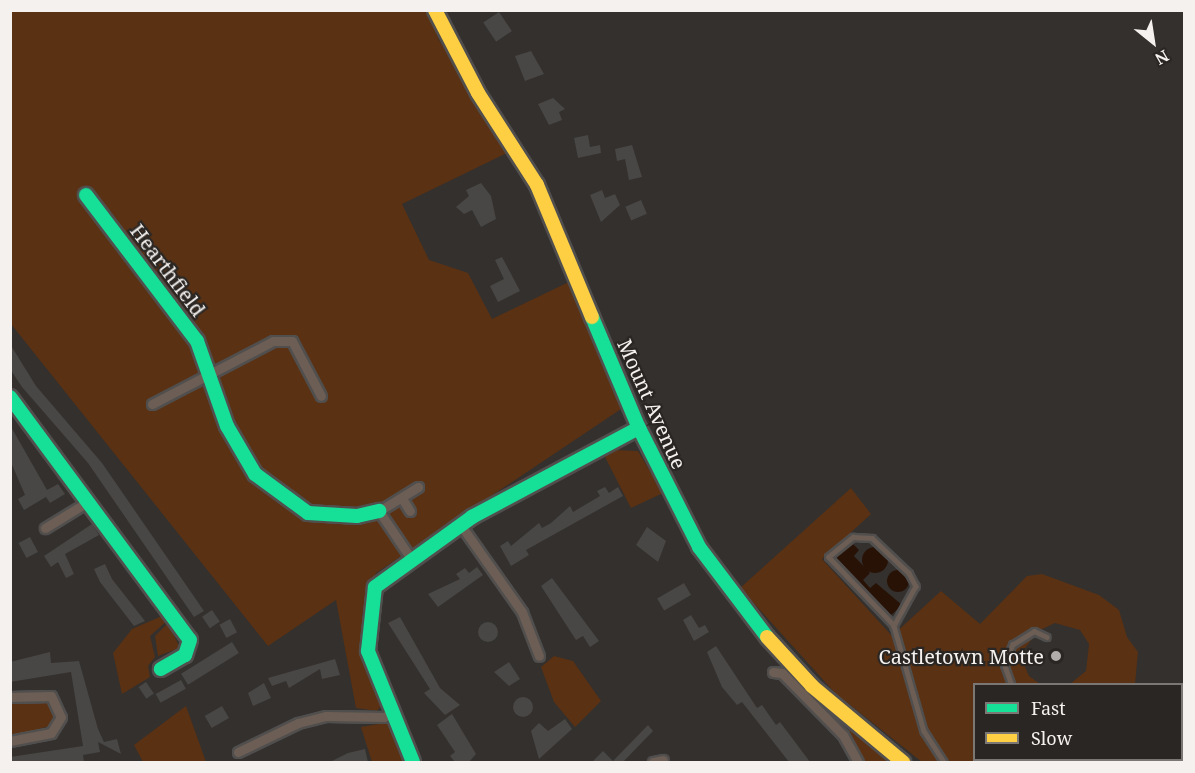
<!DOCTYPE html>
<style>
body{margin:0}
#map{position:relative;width:1195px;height:773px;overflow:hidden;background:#33302e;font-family:"Noto Serif",serif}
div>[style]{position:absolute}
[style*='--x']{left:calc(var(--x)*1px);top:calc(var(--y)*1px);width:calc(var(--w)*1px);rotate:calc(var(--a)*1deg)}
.green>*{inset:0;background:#5a3113}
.water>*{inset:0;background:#281206}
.round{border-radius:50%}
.building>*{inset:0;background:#484745;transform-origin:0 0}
.roads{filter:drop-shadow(2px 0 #514f4e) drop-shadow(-2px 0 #514f4e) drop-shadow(0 2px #514f4e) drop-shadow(0 -2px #514f4e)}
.lane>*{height:4.5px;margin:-2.25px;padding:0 2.25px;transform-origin:2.25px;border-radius:2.25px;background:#6c5e54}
.street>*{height:9px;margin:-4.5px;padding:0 4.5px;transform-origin:4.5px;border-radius:4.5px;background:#6c5e54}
.fast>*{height:14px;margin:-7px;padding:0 7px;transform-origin:7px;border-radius:7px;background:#16e098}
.slow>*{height:14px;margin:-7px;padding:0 7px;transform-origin:7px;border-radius:7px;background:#ffcf43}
.dots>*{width:16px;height:16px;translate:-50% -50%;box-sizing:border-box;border:3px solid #2a2623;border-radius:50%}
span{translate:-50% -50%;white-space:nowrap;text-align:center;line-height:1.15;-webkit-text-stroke:4.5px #2a2623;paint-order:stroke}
.street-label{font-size:20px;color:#f4f1ef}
.poi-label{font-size:20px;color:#f4f1ef}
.right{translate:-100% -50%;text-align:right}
.frame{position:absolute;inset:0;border:12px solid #f4f1ef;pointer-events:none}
.legend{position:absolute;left:973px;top:683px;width:210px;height:78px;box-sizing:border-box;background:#2a2623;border:2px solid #7b7775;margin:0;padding:8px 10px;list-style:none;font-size:18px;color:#f4f1ef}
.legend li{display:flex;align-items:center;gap:12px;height:30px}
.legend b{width:30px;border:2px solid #7b7775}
.north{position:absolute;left:1123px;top:12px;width:60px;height:60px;-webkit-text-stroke:4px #2a2623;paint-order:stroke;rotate:150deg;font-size:16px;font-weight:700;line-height:24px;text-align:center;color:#f4f1ef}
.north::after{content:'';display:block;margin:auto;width:21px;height:27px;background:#f4f1ef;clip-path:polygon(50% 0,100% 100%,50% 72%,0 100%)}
</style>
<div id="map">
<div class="green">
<div style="clip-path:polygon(11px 11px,428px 11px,439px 40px,509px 152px,402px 204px,429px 260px,468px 273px,492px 319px,571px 281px,624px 407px,376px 573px,362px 616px,362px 649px,381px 706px,377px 711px,356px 708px,336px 600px,268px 646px,11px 324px)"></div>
<div style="clip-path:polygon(614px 450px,638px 451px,663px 493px,631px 508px,604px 455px)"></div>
<div style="clip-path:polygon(851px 488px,871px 514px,822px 559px,892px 636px,941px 591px,980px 624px,1027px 576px,1042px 574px,1099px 595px,1119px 610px,1127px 637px,1138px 652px,1135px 684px,1070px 684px,1086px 671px,1089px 644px,1080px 630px,1055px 623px,1038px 631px,1020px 655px,1029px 676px,1040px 684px,974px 684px,974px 760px,1030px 762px,922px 762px,835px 693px,740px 588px)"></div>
<div style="clip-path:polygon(162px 616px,167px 621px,150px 636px,155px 657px,148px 666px,150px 677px,122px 694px,113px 653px,132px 629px)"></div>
<div style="clip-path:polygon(168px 623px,180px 648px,158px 656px,155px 636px)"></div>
<div style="clip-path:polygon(554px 656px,573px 661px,601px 701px,575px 727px,554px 702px,541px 667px)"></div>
<div style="clip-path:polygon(41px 698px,53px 704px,53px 725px,11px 737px,10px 703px)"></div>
<div style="clip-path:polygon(186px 706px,206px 762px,143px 762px,134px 745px)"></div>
<div style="clip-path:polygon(390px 722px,408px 762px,372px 762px,361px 727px)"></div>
<div style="clip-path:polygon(848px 728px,892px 762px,863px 762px)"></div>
</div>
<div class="water">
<div style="clip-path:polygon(850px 541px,859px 550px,854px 556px,870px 573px,863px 580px,870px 588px,876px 583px,902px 605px,889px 617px,833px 557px)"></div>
<div class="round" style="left:862px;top:547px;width:26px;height:26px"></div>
<div class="round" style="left:887px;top:570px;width:22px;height:22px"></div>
</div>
<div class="building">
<div style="left:499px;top:12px;width:23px;height:19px;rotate:56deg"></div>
<div style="clip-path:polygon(531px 51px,544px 74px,525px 81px,515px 56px)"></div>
<div style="clip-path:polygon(553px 98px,565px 109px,559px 112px,562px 120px,549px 125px,538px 104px)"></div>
<div style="clip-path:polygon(588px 135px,590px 147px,600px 145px,601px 153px,578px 158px,574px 138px)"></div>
<div style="clip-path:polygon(632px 145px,642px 177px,629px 180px,625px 159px,617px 161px,615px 149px)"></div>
<div style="clip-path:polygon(481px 183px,491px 196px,496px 219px,481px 227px,472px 210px,464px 214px,456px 207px,469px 196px,466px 190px)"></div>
<div style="clip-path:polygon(602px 190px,605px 198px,615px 194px,620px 205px,601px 222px,590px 195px)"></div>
<div style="left:641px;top:200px;width:15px;height:17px;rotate:67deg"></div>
<div style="clip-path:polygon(502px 257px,520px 291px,498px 302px,490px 286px,504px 279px,495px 260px)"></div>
<div style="clip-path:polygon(10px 344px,36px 386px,102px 463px,204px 611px,194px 617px,88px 463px,22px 387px,10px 369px)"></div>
<div style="clip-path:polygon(10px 425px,47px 490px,58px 484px,65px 494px,50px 503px,46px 497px,24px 510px,18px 499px,25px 495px,10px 460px)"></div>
<div style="clip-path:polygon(605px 487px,609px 493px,618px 487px,623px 496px,526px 550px,529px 555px,511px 566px,500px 546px,508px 541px,511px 546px,539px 523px,542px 528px,551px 523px,570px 506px,573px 512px,600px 496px,597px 491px)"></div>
<div style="clip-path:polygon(92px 524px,99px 535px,65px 554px,74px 574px,66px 578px,58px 562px,51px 567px,44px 556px)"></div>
<div style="clip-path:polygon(647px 527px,666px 541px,658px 562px,636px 545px)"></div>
<div style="left:30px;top:537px;width:17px;height:13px;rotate:62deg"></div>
<div style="clip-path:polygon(105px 564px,112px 579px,145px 621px,134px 626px,100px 582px,94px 569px)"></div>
<div style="clip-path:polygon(477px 567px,483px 575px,438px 607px,428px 594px,460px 579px,456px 574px,465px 568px,469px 573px)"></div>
<div style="clip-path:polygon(552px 578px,599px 641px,590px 647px,583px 636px,576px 640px,541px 586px)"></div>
<div style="left:684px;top:583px;width:14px;height:31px;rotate:60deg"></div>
<div style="left:212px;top:610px;width:14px;height:12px;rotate:56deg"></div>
<div style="clip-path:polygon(691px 615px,699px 628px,705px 625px,709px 632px,694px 641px,683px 620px)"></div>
<div style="clip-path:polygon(400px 617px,440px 688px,460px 705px,445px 715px,424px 693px,430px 689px,388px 623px)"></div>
<div style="left:230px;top:619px;width:15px;height:12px;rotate:62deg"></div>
<div class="round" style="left:478px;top:622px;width:20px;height:20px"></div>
<div style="left:232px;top:642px;width:13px;height:60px;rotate:58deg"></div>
<div style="clip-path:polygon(716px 646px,757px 708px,762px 705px,776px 725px,780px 722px,810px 762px,789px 762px,742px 702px,737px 705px,722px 687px,707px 652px)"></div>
<div style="clip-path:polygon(50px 652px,51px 663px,79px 661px,98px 729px,104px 742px,117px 739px,121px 754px,98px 742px,100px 752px,83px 755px,84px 762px,10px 762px,10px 757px,83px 746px,71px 672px,10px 682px,10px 662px)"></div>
<div style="clip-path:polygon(335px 659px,340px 675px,322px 679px,320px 669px,289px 688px,286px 681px,272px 686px,268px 678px)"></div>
<div style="clip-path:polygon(509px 662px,520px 679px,509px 686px,494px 672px)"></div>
<div style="left:181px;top:680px;width:10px;height:29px;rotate:61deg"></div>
<div style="left:146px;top:682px;width:14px;height:9px;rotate:56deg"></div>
<div style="clip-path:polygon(264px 683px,271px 698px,253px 706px,248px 693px)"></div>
<div class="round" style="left:513px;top:697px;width:20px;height:20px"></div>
<div style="left:222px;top:706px;width:14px;height:20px;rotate:60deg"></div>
<div style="clip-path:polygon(452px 714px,476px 754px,469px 762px,455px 762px,450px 756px,455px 752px,437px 725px)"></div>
<div style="clip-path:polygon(565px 719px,572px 729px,539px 759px,531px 731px,539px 723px,548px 731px)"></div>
<div style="clip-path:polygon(648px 725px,653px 731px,623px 762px,592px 762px,603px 751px,613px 761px)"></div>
<div style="clip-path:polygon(365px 749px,368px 762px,330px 762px,348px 753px)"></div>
</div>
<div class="roads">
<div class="lane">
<div style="--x:853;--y:537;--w:19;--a:3"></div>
<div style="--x:872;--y:538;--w:51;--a:43.4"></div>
<div style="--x:909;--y:573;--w:15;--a:62"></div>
<div style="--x:916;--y:586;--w:46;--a:118.8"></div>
<div style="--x:894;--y:626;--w:95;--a:-133.7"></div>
<div style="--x:828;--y:557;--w:32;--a:-39"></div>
<div style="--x:894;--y:626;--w:109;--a:74.1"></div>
<div style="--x:924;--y:731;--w:37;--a:57"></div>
<div style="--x:1011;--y:684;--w:20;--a:-110"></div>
<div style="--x:1004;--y:665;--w:22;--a:-68"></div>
<div style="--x:1012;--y:645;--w:26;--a:-32"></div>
<div style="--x:1034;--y:631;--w:14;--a:25"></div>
<div style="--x:984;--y:762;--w:3;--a:-45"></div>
</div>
<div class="street">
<div style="--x:152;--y:404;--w:136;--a:-27.5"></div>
<div style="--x:273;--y:341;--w:19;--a:0"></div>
<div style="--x:292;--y:341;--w:62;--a:62.2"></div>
<div style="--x:403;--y:500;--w:13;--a:58"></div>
<div style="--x:460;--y:524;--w:108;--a:54.8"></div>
<div style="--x:522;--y:612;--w:47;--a:68.9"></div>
<div style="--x:45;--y:528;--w:52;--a:-31.5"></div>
<div style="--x:410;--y:557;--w:55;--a:-124"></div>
<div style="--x:379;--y:511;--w:46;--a:-31.6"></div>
<div style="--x:773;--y:672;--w:9;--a:6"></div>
<div style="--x:782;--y:673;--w:87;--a:45.5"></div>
<div style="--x:843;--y:735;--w:31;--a:61"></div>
<div style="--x:10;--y:697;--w:41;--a:-1.4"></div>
<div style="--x:51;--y:696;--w:23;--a:65"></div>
<div style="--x:61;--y:717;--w:19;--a:122"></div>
<div style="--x:51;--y:733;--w:42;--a:169"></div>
<div style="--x:238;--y:752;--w:67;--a:-25.8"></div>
<div style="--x:298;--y:723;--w:29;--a:-14"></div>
<div style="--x:326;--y:716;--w:58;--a:1"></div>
<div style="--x:384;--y:717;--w:12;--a:-31"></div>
<div style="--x:653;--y:762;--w:10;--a:-11"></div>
</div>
<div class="fast">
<div style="--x:86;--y:195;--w:183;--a:52.8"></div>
<div style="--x:197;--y:341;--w:90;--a:70.6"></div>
<div style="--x:227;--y:426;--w:56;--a:59.7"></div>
<div style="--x:255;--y:474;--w:66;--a:36.3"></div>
<div style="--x:308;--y:513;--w:49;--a:3.5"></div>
<div style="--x:357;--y:516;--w:23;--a:-13"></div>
<div style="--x:592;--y:317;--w:121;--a:67.1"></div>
<div style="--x:639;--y:428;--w:133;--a:63.2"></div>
<div style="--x:699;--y:547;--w:113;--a:52.9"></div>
<div style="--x:10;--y:397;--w:302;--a:53.5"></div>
<div style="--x:190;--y:640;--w:16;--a:108"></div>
<div style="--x:185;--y:655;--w:28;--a:150"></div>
<div style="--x:413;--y:762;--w:120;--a:-112.1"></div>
<div style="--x:368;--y:651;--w:64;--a:-83.8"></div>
<div style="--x:375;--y:587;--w:120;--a:-35.8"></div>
<div style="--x:472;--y:517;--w:189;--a:-28.1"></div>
</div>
<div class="slow">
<div style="--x:435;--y:10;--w:93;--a:62.6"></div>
<div style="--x:478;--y:93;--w:109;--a:57.3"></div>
<div style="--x:537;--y:185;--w:143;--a:67.4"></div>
<div style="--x:767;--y:637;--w:67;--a:47.4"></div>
<div style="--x:812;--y:686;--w:119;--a:39.9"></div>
</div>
</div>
<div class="dots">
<div style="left:1056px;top:656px;background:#b0adab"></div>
</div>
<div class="street-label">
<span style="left:168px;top:270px;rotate:53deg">Hearthfield</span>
<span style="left:652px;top:404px;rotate:66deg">Mount Avenue</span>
</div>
<div class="poi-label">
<span class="right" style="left:1044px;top:656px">Castletown Motte</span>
</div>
<div class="frame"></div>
<ul class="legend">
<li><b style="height:8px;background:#16e098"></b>Fast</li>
<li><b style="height:8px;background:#ffcf43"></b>Slow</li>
</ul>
<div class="north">N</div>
</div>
